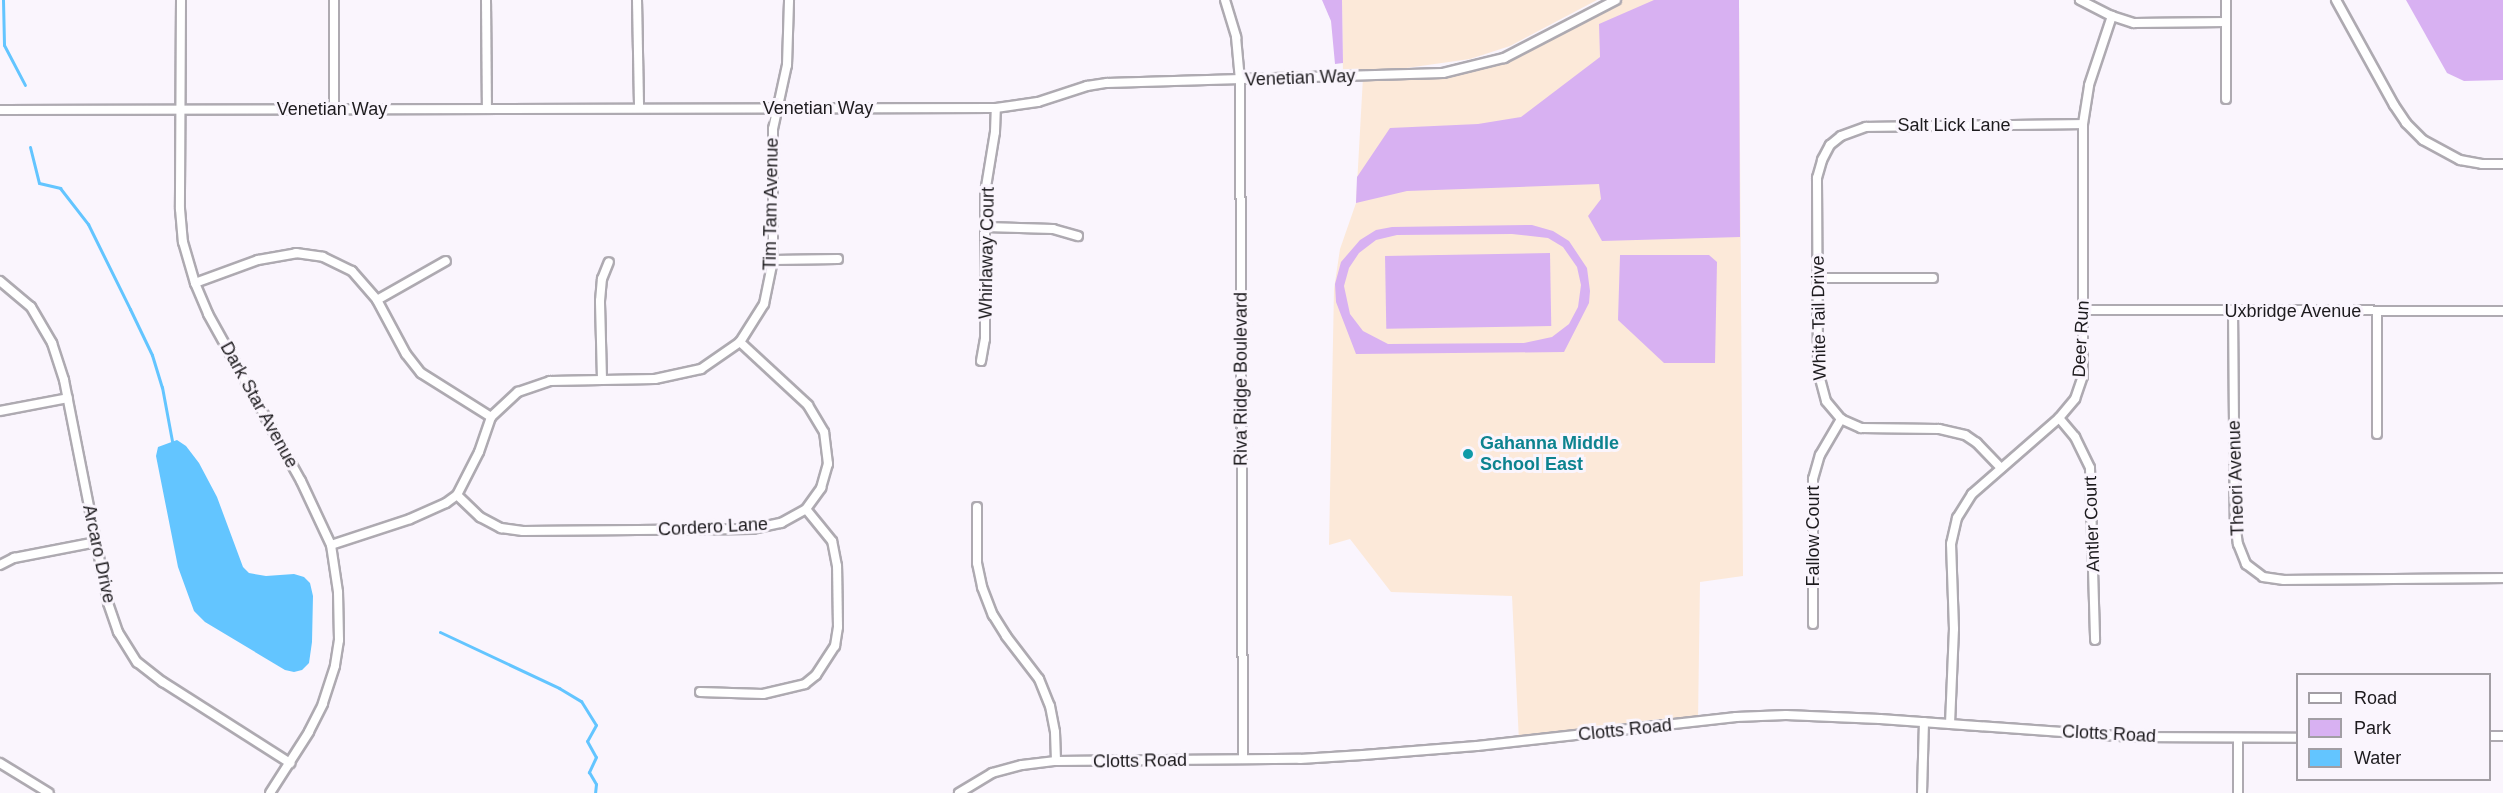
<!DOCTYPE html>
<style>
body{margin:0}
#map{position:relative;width:2503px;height:793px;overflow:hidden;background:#faf5fd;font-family:Helvetica,sans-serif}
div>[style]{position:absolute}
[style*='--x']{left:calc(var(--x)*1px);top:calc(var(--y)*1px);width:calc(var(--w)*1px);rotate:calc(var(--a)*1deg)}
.education>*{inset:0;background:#fce9d9}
.green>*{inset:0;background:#d8b1f2;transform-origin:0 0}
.water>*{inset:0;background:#63c5ff}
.stream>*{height:3px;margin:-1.5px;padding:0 1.5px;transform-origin:1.5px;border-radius:1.5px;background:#63c5ff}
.roads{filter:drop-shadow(2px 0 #aeaab1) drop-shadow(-2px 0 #aeaab1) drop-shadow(0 2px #aeaab1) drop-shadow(0 -2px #aeaab1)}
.minor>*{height:8px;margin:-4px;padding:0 4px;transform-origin:4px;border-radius:4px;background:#fff}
.dots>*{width:16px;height:16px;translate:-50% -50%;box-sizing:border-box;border:3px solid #faf5fd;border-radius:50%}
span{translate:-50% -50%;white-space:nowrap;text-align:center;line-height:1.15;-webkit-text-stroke:6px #faf5fd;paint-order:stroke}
.street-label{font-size:18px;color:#1d1b1e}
.culture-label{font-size:18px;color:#0d838f;font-weight:700}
.left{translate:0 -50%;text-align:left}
.legend{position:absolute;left:2296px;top:673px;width:195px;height:108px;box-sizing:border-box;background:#faf5fd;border:2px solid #a29ea4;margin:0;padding:8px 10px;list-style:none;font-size:18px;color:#1d1b1e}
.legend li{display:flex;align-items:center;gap:12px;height:30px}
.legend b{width:30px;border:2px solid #a29ea4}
</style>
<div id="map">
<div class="education">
<div style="clip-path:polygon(1342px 0,1597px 0,1510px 46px,1470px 59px,1343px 77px)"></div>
<div style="clip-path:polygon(1616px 0,1739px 0,1743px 576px,1700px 582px,1698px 721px,1519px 742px,1512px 596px,1391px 592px,1350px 539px,1329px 545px,1334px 289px,1340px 249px,1356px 203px,1363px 77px,1409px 75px,1504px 58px)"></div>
</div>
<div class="green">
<div style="clip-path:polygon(1322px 0,1342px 0,1343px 63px,1335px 64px,1331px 21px)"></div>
<div style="clip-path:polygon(1654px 0,1739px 0,1740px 237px,1602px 241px,1588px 216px,1601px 199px,1599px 184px,1407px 191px,1356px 203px,1357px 177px,1390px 128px,1478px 124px,1521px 117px,1600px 57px,1599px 24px)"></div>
<div style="clip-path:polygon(2406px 0,2503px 0,2503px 80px,2464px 81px,2447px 73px)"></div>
<div style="clip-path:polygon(evenodd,1532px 225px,1553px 231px,1569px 241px,1587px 268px,1590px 291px,1589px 303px,1564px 352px,1356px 354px,1336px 302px,1335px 284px,1341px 262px,1360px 240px,1376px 230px,1392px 227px,1532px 225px,1512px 234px,1548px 238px,1563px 247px,1577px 267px,1581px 285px,1578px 307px,1569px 324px,1552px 337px,1524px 343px,1388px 344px,1363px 331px,1350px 314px,1344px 286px,1349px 268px,1359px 253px,1376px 240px,1397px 235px,1512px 234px)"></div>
<div style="left:1550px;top:253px;width:73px;height:165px;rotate:89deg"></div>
<div style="clip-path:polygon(1620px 255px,1709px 255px,1717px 262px,1715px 363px,1664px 363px,1618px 320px)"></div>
</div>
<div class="water">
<div style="clip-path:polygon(177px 440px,186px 446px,199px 463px,217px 497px,243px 567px,249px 573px,266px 576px,294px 574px,304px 577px,310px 583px,313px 596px,312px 642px,309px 663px,302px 670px,294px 672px,285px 670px,205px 622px,194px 611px,178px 567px,156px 456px,158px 447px)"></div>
</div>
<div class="stream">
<div style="--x:3;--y:0;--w:45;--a:88.7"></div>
<div style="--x:4;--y:45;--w:45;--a:62.3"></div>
<div style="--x:30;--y:147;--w:37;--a:76"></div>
<div style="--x:39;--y:183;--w:22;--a:13"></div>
<div style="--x:60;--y:188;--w:46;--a:52.1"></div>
<div style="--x:88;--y:224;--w:95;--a:63.7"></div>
<div style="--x:130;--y:309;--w:51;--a:64.4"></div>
<div style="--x:152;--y:355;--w:34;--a:73"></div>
<div style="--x:162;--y:387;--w:55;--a:79.5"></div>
<div style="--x:440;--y:632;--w:132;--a:25.2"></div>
<div style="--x:559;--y:688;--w:26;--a:31"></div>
<div style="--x:581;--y:701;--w:28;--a:58"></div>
<div style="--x:596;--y:725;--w:18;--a:119"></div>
<div style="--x:587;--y:741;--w:18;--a:61"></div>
<div style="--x:596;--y:757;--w:17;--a:115"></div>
<div style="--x:589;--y:772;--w:14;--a:60"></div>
<div style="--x:596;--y:784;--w:9;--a:96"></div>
</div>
<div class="roads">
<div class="minor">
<div style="--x:181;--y:0;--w:209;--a:90.3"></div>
<div style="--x:180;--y:209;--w:33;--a:85"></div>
<div style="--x:183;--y:242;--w:43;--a:73.7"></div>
<div style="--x:195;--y:283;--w:34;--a:67"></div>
<div style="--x:208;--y:314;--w:191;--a:60.9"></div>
<div style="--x:301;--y:481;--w:71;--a:64.9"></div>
<div style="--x:331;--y:545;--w:48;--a:81.5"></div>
<div style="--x:338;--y:592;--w:48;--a:88.8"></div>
<div style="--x:339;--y:640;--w:26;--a:99"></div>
<div style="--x:335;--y:666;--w:40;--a:108"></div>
<div style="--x:323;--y:704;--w:31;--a:117"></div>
<div style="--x:309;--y:732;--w:72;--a:122.6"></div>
<div style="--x:486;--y:0;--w:109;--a:89.5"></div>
<div style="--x:637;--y:0;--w:108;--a:88.9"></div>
<div style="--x:1225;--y:0;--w:39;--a:73"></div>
<div style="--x:1236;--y:37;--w:43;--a:84.7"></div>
<div style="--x:1240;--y:80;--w:679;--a:89.75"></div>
<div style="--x:2080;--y:0;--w:36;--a:27"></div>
<div style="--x:2112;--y:16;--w:23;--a:18"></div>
<div style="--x:2134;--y:23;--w:92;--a:-0.6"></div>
<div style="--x:2226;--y:0;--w:99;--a:90"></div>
<div style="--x:2336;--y:0;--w:120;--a:61.1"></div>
<div style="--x:2394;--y:105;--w:22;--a:56"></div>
<div style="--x:2406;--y:123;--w:24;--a:45"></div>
<div style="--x:2423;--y:140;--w:42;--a:28.4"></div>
<div style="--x:2460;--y:160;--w:22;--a:10"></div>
<div style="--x:2482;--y:164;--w:21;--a:0"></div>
<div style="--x:334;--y:109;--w:109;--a:-90"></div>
<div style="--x:0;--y:110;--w:996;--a:-0.12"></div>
<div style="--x:996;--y:108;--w:42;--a:-8.1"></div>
<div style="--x:1038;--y:102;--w:52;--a:-18.1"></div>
<div style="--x:1087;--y:86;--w:20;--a:-9"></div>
<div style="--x:1107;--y:83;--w:336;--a:-1.7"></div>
<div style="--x:1443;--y:73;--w:63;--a:-13.8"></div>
<div style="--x:1504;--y:58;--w:126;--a:-27.4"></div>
<div style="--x:986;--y:227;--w:67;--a:1.7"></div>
<div style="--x:1053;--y:229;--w:26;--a:16"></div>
<div style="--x:773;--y:260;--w:65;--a:-0.9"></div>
<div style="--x:1818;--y:278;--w:115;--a:0"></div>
<div style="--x:0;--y:281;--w:40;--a:40"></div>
<div style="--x:31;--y:307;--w:42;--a:59.7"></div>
<div style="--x:52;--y:343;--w:39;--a:72"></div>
<div style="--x:64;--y:380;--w:227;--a:78.8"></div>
<div style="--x:108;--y:603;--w:31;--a:71"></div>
<div style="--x:118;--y:632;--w:36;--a:58"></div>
<div style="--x:137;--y:662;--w:33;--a:38"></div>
<div style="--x:163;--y:682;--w:151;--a:32.5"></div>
<div style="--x:195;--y:283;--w:67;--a:-20.1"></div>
<div style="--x:258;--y:260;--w:39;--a:-10"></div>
<div style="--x:296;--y:253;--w:27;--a:8"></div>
<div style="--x:323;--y:257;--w:32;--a:26"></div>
<div style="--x:352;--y:271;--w:38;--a:49"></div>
<div style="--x:377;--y:300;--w:61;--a:61.8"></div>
<div style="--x:406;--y:354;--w:24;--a:52"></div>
<div style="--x:421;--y:373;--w:83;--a:32.2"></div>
<div style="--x:377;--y:300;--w:79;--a:-29.5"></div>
<div style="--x:2084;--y:310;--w:419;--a:0.1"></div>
<div style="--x:2233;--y:310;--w:211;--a:89.5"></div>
<div style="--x:2235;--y:521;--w:23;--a:83"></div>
<div style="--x:2238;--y:544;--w:22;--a:68"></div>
<div style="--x:2246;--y:564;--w:21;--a:37"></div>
<div style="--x:2263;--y:577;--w:21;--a:8"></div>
<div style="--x:2284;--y:580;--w:219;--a:-0.5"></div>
<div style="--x:2377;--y:311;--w:123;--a:90"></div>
<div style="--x:981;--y:361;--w:22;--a:-80"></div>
<div style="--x:985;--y:339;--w:146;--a:-90"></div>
<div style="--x:985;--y:193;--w:62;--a:-80.7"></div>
<div style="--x:995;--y:132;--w:24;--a:-88"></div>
<div style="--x:602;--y:379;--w:78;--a:-91.5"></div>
<div style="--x:600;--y:301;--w:22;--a:-85"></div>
<div style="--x:602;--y:279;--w:18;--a:-68"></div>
<div style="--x:0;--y:411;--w:69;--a:-10.8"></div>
<div style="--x:2059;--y:418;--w:25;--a:50"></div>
<div style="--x:2075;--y:437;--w:34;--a:64"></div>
<div style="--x:2090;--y:468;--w:172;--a:88.3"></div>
<div style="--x:2001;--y:468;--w:35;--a:-134"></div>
<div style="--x:1977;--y:443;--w:14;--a:-146"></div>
<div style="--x:1965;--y:435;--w:27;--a:-167"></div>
<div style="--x:1939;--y:429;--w:78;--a:-179.3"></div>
<div style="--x:1861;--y:428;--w:22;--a:-156"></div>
<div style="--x:1841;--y:419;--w:23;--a:-130"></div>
<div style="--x:1826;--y:401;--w:30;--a:-105"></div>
<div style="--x:1818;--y:372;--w:194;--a:-90.3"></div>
<div style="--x:1817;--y:178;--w:19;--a:-74"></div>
<div style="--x:1822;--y:160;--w:17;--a:-62"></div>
<div style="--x:1830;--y:145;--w:14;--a:-39"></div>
<div style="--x:1841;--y:136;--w:27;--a:-20"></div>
<div style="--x:1866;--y:127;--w:217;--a:-0.8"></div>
<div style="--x:457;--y:495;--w:32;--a:44"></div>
<div style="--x:480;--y:517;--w:24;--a:28"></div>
<div style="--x:501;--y:528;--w:22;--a:8"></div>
<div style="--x:523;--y:531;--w:229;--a:-0.5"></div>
<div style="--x:752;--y:529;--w:30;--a:-12"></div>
<div style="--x:781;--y:523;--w:29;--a:-29"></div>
<div style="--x:806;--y:509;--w:26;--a:-54"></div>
<div style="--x:821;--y:488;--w:25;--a:-74"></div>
<div style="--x:828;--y:464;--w:32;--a:-97"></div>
<div style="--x:824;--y:432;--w:31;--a:-121"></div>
<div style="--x:808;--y:405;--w:93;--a:-137.2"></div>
<div style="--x:977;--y:507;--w:56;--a:90"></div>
<div style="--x:977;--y:563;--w:25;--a:78"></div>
<div style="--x:982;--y:587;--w:30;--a:69"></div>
<div style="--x:993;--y:615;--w:25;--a:58"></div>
<div style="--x:1006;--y:636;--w:54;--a:52.5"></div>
<div style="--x:1039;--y:679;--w:29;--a:68"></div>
<div style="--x:1050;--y:706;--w:26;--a:79"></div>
<div style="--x:1055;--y:732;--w:29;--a:88"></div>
<div style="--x:331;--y:545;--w:83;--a:-18.2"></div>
<div style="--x:410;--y:519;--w:39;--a:-24"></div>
<div style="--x:446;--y:503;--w:14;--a:-36"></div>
<div style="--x:457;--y:495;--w:48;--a:-62.9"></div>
<div style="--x:479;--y:452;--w:37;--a:-71"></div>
<div style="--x:491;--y:417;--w:37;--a:-43"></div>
<div style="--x:518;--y:392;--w:34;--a:-19"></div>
<div style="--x:550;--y:381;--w:105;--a:-1.1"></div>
<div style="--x:655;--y:379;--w:47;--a:-12.3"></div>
<div style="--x:701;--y:369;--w:47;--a:-34.7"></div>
<div style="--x:740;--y:342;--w:45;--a:-57.7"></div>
<div style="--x:764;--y:304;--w:45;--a:-78.4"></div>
<div style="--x:773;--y:260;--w:131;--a:-90"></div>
<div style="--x:773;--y:129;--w:66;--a:-77.7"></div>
<div style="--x:787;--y:65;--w:65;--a:-88.2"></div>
<div style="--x:0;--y:565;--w:16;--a:-27"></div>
<div style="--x:14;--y:558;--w:84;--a:-11"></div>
<div style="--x:1813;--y:624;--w:145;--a:-90"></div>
<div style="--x:1813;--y:479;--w:25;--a:-74"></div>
<div style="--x:1820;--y:455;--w:42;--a:-59.7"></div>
<div style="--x:700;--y:692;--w:63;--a:1.8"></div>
<div style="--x:763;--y:694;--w:43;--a:-13.4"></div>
<div style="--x:805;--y:684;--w:14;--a:-39"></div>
<div style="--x:816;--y:675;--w:35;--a:-57"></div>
<div style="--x:835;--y:646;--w:19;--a:-81"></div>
<div style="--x:838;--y:627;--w:61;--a:-90.9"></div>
<div style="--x:837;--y:566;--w:25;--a:-101"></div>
<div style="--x:832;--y:541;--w:41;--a:-129.1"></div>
<div style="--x:1950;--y:724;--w:95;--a:-87.6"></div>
<div style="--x:1954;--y:629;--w:85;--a:-92"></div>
<div style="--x:1951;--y:544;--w:27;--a:-77"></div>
<div style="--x:1957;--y:518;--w:28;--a:-58"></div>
<div style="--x:1972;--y:494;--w:116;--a:-41.1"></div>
<div style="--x:2059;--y:418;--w:25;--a:-50"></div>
<div style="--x:2075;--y:399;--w:24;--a:-71"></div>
<div style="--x:2083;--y:376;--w:252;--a:-90"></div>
<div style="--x:2083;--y:124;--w:39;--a:-81"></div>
<div style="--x:2089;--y:85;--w:73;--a:-71.6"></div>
<div style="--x:2490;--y:736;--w:13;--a:0"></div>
<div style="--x:2238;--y:738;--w:55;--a:90"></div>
<div style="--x:0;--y:763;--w:57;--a:31.5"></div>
<div style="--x:959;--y:793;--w:39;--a:-31"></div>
<div style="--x:992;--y:773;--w:31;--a:-15"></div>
<div style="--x:1022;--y:765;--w:34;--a:-7"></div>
<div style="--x:1056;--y:761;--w:244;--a:-0.5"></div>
<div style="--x:1300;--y:759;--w:63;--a:-3.6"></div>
<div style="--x:1363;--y:755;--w:114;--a:-4.5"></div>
<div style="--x:1477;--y:746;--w:261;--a:-6.4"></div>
<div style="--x:1736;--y:717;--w:50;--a:-2.3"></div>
<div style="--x:1786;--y:715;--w:94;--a:2.4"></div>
<div style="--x:1880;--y:719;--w:253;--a:4.1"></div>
<div style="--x:2132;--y:737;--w:166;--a:0.3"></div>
<div style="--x:1922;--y:793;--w:71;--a:-88.4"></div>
</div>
</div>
<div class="dots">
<div style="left:1468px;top:454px;background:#0f9aa8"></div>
</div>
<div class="street-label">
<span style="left:1300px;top:78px;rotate:-2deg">Venetian Way</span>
<span style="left:818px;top:108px">Venetian Way</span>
<span style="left:332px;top:109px">Venetian Way</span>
<span style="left:1954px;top:125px">Salt Lick Lane</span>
<span style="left:771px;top:204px;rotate:-89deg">Tim Tam Avenue</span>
<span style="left:987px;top:253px;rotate:-89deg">Whirlaway Court</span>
<span style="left:2293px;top:311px">Uxbridge Avenue</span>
<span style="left:1819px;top:318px;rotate:-91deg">White Tail Drive</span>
<span style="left:2081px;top:339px;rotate:-87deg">Deer Run</span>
<span style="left:1241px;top:379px;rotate:-90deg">Riva Ridge Boulevard</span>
<span style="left:259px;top:405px;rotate:61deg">Dark Star Avenue</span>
<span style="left:2236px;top:478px;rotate:-92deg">Theori Avenue</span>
<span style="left:2092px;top:524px;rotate:-92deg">Antler Court</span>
<span style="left:713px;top:527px;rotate:-3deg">Cordero Lane</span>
<span style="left:1813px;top:536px;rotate:-90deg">Fallow Court</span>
<span style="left:99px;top:554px;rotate:78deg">Arcaro Drive</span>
<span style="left:1625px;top:730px;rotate:-6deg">Clotts Road</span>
<span style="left:2109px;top:734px;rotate:3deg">Clotts Road</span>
<span style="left:1140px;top:761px;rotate:-1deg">Clotts Road</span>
</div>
<div class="culture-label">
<span class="left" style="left:1480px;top:454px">Gahanna Middle<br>School East</span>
</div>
<ul class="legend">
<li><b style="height:8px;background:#fff"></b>Road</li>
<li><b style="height:16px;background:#d8b1f2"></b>Park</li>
<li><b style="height:16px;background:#63c5ff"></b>Water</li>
</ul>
</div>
